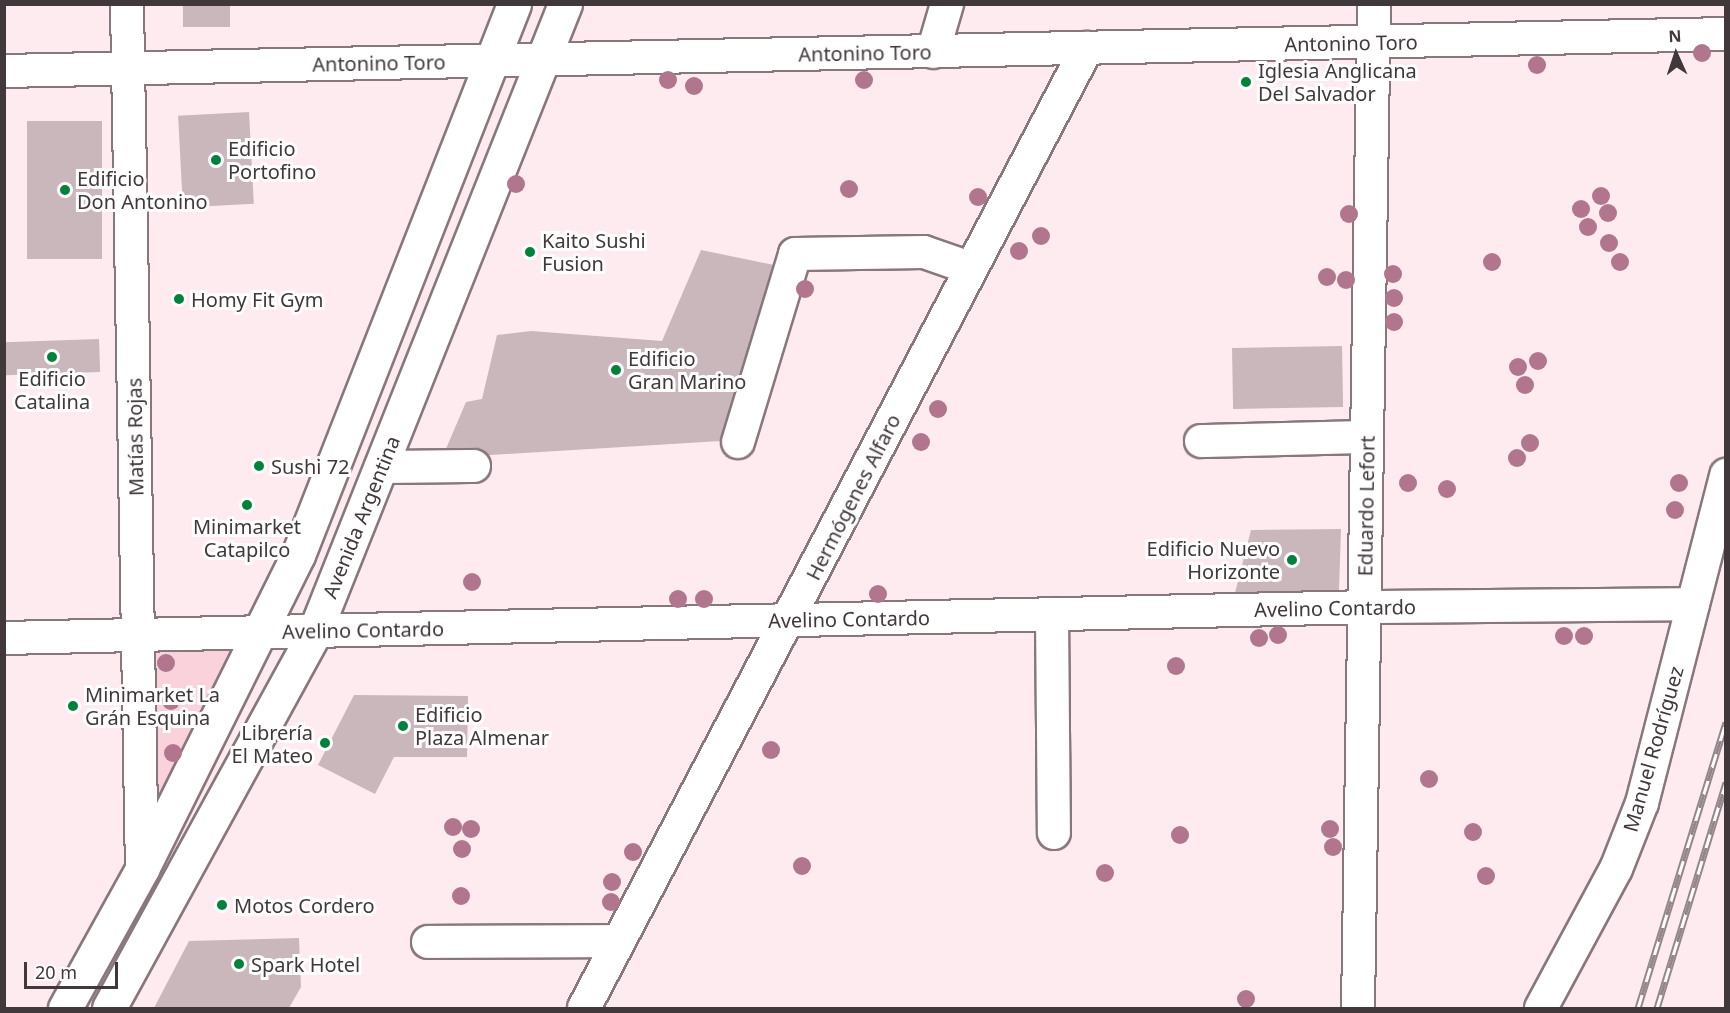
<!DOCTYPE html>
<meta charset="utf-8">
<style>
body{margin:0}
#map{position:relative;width:1730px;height:1013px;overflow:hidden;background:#feebf0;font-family:"Noto Sans",sans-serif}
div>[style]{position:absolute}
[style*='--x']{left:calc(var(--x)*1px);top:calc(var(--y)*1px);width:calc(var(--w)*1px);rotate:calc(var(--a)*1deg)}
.green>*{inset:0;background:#fad2dc}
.building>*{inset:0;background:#c9b7bc;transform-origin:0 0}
.roads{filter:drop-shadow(2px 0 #88777b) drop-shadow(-2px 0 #88777b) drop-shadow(0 2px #88777b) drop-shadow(0 -2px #88777b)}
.minor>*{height:32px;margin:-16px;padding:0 16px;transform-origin:16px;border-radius:16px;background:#fff}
.major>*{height:33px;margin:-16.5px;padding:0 16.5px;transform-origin:16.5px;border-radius:16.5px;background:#fff}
.rail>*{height:7px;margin-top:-3.5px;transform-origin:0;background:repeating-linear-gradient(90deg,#fefefe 0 14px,#94878a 0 28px);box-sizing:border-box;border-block:2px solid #94878a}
.trees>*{width:18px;height:18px;margin:-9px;border-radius:50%;background:#b1768e}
.dots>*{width:16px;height:16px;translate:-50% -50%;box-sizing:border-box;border:3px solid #fefefe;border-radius:50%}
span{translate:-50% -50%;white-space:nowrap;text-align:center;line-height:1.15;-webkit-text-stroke:6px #fefefe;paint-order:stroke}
.street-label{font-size:20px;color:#40383a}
.poi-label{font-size:20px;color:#40383a}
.left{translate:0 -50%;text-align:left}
.right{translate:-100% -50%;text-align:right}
.frame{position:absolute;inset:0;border:6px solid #40383a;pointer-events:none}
.north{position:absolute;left:1646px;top:24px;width:60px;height:60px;-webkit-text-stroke:4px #fefefe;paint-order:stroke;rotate:357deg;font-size:16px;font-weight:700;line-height:24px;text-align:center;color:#40383a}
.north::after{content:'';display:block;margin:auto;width:21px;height:27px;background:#40383a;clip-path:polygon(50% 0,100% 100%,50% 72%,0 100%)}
.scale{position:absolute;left:24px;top:962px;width:94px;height:27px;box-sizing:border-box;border:3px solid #40383a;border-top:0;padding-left:8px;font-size:18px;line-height:21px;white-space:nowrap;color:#40383a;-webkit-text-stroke:4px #fefefe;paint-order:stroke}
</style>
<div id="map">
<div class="green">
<div style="clip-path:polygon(261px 632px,142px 869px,138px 635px)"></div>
</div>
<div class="building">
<div style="left:183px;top:4px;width:47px;height:23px"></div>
<div style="left:249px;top:112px;width:92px;height:71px;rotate:87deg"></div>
<div style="left:27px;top:121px;width:75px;height:138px"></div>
<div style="clip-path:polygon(701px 250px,774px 265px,721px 441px,442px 458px,466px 402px,482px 399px,497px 335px,531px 331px,662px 341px)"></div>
<div style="left:99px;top:339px;width:33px;height:95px;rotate:88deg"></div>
<div style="left:1342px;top:346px;width:61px;height:110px;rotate:89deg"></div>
<div style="clip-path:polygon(1341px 529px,1339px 590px,1235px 593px,1251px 530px)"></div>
<div style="clip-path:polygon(354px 695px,468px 696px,467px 757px,394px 757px,375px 794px,318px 765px)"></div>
<div style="clip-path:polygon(299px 938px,301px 987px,289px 1008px,154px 1008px,189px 941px)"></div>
</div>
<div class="roads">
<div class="minor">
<div style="--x:127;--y:4;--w:865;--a:89.01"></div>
<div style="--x:933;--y:52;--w:50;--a:-73.7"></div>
<div style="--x:4;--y:71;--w:1722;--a:-1.23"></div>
<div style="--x:1201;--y:441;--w:166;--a:-1.4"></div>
<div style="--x:738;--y:442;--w:196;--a:-73.1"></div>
<div style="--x:795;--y:254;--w:129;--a:-0.9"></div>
<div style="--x:924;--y:252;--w:49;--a:19.2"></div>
<div style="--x:381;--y:467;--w:93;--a:-0.6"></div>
<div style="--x:1052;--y:614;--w:219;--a:89.5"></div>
<div style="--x:4;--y:638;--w:1361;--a:-1.3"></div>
<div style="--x:1365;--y:607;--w:328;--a:-0.5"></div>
<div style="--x:428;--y:942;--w:191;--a:-0.3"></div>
<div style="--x:584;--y:1008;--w:1084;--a:-62.35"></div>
<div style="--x:1358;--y:1008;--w:1004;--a:-89.09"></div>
<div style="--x:1541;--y:1008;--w:158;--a:-61.7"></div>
<div style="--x:1616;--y:869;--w:71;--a:-68.5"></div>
<div style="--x:1642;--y:803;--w:339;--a:-75.6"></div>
</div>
<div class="major">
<div style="--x:65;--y:1008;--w:159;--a:-61"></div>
<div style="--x:142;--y:869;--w:351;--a:-63.6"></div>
<div style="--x:298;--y:555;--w:592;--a:-68.59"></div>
<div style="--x:109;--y:1008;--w:430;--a:-61.3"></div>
<div style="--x:315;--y:631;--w:675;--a:-68.26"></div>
</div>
</div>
<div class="rail">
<div style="--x:1638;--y:1008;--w:299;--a:-72.9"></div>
<div style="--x:1657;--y:1008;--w:236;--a:-73"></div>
</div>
<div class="trees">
<div style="left:1702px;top:53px"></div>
<div style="left:1537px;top:65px"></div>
<div style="left:668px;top:80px"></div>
<div style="left:864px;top:80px"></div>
<div style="left:694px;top:86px"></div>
<div style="left:516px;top:184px"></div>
<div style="left:849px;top:189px"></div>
<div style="left:1601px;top:196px"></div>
<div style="left:978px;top:197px"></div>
<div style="left:1581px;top:209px"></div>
<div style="left:1608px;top:213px"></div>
<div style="left:1349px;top:214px"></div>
<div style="left:1588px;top:227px"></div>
<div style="left:1041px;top:236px"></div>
<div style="left:1609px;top:243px"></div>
<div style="left:1019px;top:251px"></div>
<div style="left:1492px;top:262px"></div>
<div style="left:1620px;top:262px"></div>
<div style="left:1393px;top:274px"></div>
<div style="left:1327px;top:277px"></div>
<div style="left:1346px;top:280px"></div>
<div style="left:805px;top:289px"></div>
<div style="left:1394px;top:298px"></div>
<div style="left:1394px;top:322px"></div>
<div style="left:1538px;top:361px"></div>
<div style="left:1518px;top:367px"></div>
<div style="left:1525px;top:385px"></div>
<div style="left:938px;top:409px"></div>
<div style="left:921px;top:442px"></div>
<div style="left:1530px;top:443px"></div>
<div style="left:1517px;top:458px"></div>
<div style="left:1408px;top:483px"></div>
<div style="left:1679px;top:483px"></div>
<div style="left:1447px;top:489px"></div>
<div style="left:1675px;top:510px"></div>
<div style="left:472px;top:582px"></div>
<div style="left:878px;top:594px"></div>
<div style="left:678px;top:599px"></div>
<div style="left:704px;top:599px"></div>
<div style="left:1278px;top:635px"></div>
<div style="left:1564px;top:636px"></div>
<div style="left:1584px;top:636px"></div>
<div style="left:1259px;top:638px"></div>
<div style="left:166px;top:663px"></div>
<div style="left:1176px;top:666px"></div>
<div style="left:171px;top:701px"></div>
<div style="left:771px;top:750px"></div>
<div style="left:173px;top:753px"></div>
<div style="left:1429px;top:779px"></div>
<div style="left:453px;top:827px"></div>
<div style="left:471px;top:829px"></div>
<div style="left:1330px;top:829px"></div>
<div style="left:1473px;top:832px"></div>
<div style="left:1180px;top:835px"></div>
<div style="left:1333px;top:847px"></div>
<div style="left:462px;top:849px"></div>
<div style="left:633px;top:852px"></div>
<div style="left:802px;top:866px"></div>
<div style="left:1105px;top:873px"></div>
<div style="left:1486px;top:876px"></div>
<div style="left:612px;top:882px"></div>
<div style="left:461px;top:896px"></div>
<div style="left:611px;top:902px"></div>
<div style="left:1246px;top:999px"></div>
</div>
<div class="dots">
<div style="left:1246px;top:82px;background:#00823d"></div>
<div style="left:216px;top:160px;background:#00823d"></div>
<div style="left:65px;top:190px;background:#00823d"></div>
<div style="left:530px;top:252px;background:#00823d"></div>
<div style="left:179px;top:299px;background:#00823d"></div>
<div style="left:52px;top:357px;background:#00823d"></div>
<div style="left:616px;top:370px;background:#00823d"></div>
<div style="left:259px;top:466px;background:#00823d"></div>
<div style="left:247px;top:505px;background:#00823d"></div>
<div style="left:1292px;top:560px;background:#00823d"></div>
<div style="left:73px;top:706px;background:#00823d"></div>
<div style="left:403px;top:726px;background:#00823d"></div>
<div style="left:325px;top:743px;background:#00823d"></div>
<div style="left:222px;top:905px;background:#00823d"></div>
<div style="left:239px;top:964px;background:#00823d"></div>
</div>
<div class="street-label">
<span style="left:1351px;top:43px;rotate:-1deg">Antonino Toro</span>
<span style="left:865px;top:53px;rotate:-1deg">Antonino Toro</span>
<span style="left:379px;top:63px;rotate:-1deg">Antonino Toro</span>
<span style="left:135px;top:437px;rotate:-91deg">Matías Rojas</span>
<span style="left:853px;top:497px;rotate:-63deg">Hermógenes Alfaro</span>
<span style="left:1366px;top:506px;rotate:-89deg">Eduardo Lefort</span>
<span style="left:361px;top:517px;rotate:-68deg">Avenida Argentina</span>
<span style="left:1335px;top:608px;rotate:-1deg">Avelino Contardo</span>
<span style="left:849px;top:619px;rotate:-1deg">Avelino Contardo</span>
<span style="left:363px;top:630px;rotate:-1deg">Avelino Contardo</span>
<span style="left:1653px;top:749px;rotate:-74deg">Manuel Rodríguez</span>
</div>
<div class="poi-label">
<span class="left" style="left:1258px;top:82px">Iglesia Anglicana<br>Del Salvador</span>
<span class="left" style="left:228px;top:160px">Edificio<br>Portofino</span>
<span class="left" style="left:77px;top:190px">Edificio<br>Don Antonino</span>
<span class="left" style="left:542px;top:252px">Kaito Sushi<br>Fusion</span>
<span class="left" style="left:191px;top:299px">Homy Fit Gym</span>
<span class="left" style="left:628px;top:370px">Edificio<br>Gran Marino</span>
<span style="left:52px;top:390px">Edificio<br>Catalina</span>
<span class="left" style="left:271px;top:466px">Sushi 72</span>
<span style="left:247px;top:538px">Minimarket<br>Catapilco</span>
<span class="right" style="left:1280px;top:560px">Edificio Nuevo<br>Horizonte</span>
<span class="left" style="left:85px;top:706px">Minimarket La<br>Grán Esquina</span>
<span class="left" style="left:415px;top:726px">Edificio<br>Plaza Almenar</span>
<span class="right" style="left:313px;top:744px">Librería<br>El Mateo</span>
<span class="left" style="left:234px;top:905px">Motos Cordero</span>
<span class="left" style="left:251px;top:964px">Spark Hotel</span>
</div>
<div class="frame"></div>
<div class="north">N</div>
<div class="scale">20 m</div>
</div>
